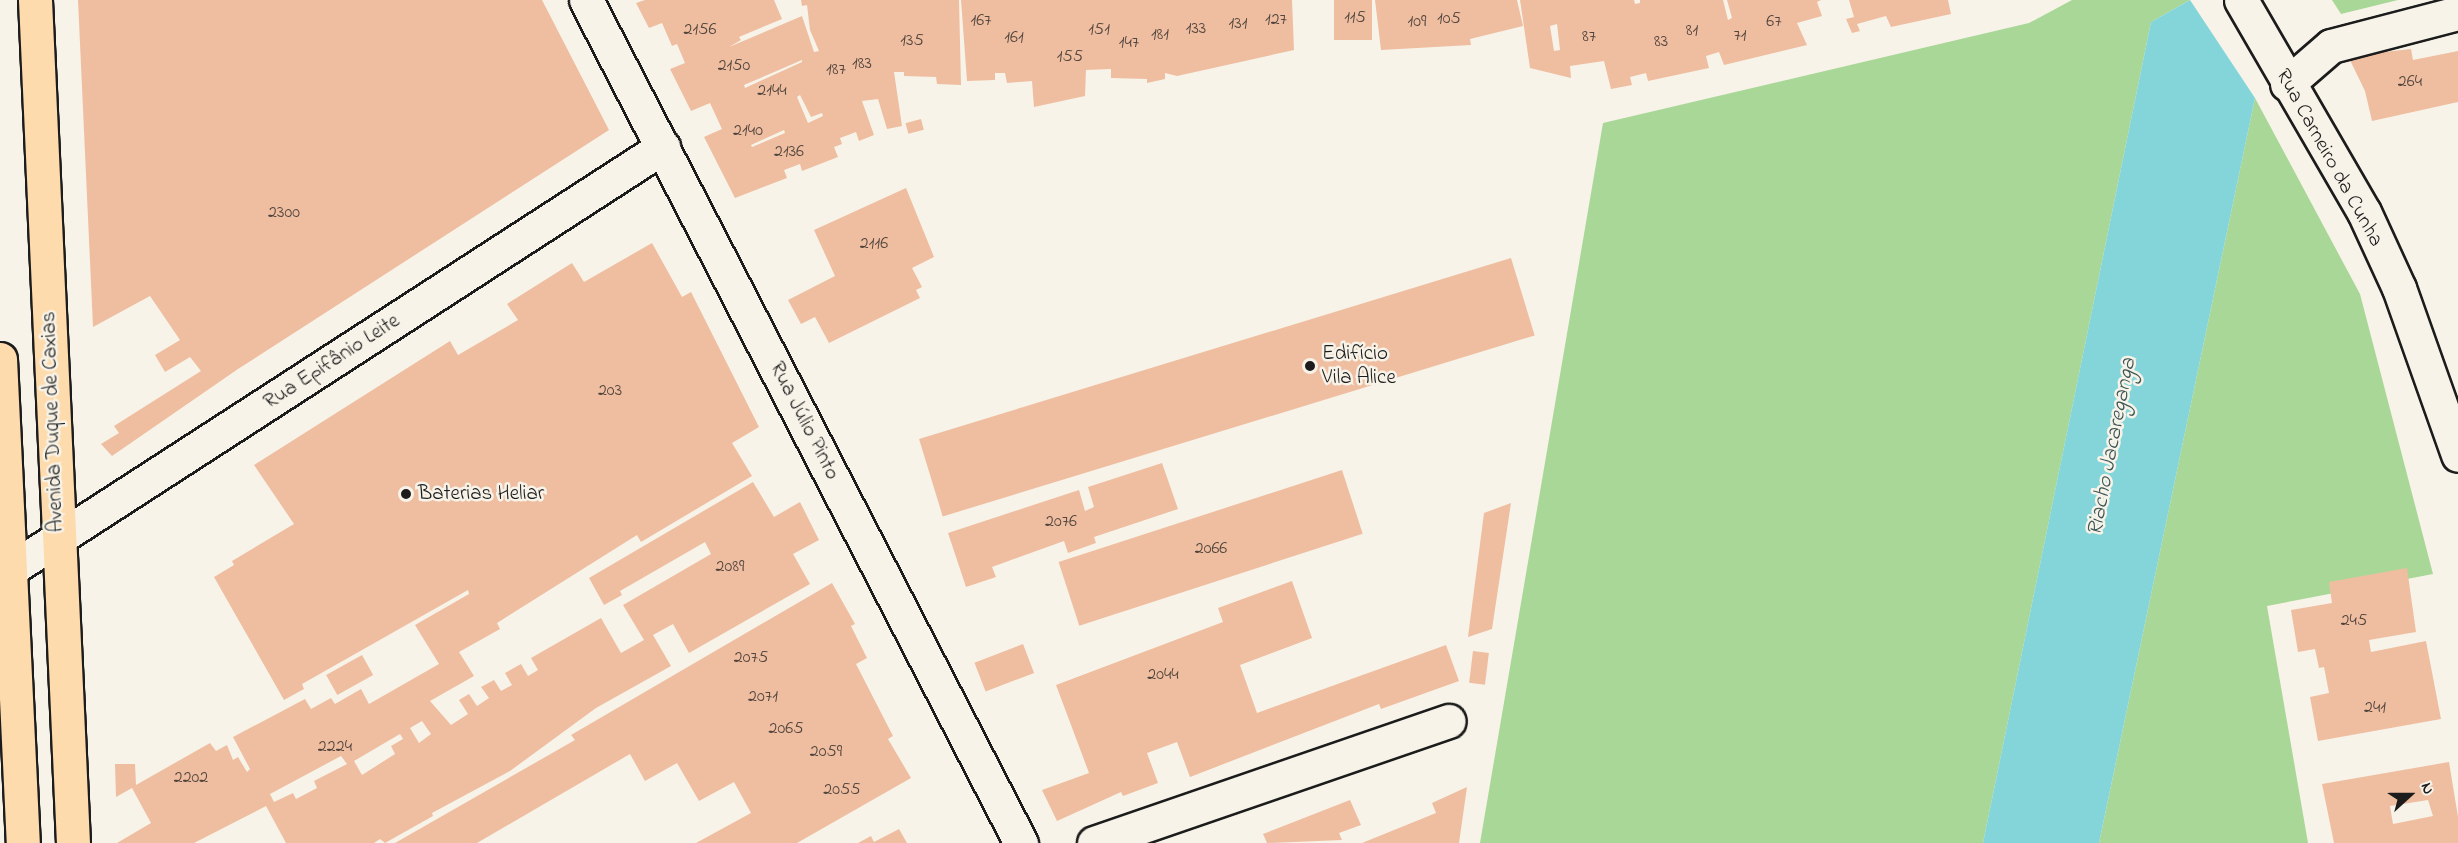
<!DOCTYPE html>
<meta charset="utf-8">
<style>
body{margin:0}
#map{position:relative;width:2458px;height:843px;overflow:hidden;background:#f7f3e8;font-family:"Indie Flower",sans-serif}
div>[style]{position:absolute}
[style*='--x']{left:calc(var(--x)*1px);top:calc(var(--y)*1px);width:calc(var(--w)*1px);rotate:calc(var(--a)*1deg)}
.green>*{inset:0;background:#a9d797}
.water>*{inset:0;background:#84d5da}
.building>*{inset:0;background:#efbea0;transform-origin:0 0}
.roads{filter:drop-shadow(2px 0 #1c1c1c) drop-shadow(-2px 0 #1c1c1c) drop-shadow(0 2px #1c1c1c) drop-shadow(0 -2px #1c1c1c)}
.street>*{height:33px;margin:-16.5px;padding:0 16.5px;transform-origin:16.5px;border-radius:16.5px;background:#f7f3e8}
.secondary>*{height:33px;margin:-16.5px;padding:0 16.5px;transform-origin:16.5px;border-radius:16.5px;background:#f7f3e8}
.primary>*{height:33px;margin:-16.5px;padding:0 16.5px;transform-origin:16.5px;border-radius:16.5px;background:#fedbac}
.dots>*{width:16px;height:16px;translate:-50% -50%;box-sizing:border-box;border:3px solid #f7f3e8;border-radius:50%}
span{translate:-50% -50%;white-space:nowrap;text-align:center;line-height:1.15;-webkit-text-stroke:5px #f7f3e8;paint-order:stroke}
.number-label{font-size:18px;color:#51443d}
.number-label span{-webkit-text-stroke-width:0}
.street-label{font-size:21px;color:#1c1c1c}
.poi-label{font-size:21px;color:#1c1c1c}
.left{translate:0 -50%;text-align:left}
.water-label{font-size:22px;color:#3b5455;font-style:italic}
.north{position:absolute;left:2380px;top:765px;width:60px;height:60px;-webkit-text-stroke:4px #f7f3e8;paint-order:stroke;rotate:69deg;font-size:16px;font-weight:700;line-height:24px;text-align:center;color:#1c1c1c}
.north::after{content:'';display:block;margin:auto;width:21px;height:27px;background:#1c1c1c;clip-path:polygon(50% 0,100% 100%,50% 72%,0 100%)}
</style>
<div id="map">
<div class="green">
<div style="clip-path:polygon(2072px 0,2190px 0,2151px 22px,1983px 843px,1480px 843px,1603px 123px,2029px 23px)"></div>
<div style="clip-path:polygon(2332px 0,2398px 0,2341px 14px)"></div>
<div style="clip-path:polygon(2255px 98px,2360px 294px,2433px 574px,2267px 606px,2308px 843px,2099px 843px)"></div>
</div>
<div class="water">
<div style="clip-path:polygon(2190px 0,2255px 98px,2099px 843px,1983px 843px,2151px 22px)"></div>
</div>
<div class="building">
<div style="clip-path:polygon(78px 0,542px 0,609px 130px,238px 369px,112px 456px,101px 444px,119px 433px,114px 426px,201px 371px,190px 357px,165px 372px,155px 355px,180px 340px,150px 296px,93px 327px)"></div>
<div style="clip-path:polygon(evenodd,645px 0,774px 0,782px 19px,739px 37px,741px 40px,729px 47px,802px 16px,814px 52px,819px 51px,810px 30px,807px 5px,802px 6px,801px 0,959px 0,961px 85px,937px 84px,936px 77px,904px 76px,904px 72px,894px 72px,902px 126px,887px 129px,878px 99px,862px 101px,874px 135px,859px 141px,856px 132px,840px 138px,842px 144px,834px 147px,838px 157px,802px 171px,800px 164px,784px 170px,787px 178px,735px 198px,704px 137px,722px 129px,710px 103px,691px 111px,670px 69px,685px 63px,677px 44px,672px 46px,662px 23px,649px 28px,636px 3px,645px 0,802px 60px,802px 62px,745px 88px,744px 85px,802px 60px,645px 0,800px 95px,811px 117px,822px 113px,823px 116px,808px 123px,797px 97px,800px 95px,645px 0,784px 130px,785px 133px,752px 147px,751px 145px,784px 130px)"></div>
<div style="clip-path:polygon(961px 0,1292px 0,1294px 50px,1177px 76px,1165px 73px,1165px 79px,1147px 83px,1147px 79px,1111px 78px,1111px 69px,1086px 70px,1085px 96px,1034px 107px,1032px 81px,1007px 83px,1005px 73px,995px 73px,995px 80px,967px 81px)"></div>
<div style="left:1334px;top:0;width:38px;height:40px"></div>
<div style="clip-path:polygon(1375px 0,1517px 0,1523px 26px,1470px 39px,1471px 45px,1381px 50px)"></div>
<div style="clip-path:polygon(evenodd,1520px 0,1634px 0,1635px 4px,1640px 3px,1640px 0,1723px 0,1728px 20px,1732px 18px,1727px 0,1821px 0,1817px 2px,1822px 16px,1797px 23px,1807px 45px,1724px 65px,1719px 52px,1706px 56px,1709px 68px,1648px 81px,1646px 73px,1630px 77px,1632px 85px,1611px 89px,1604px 61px,1570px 66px,1571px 78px,1530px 68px,1520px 0,1557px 24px,1560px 50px,1554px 51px,1550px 26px,1557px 24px)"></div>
<div style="clip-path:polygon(1849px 0,1948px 0,1951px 14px,1891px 27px,1886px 16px,1857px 24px,1860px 31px,1852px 33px,1846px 19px,1854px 17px)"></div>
<div style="clip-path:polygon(2411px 49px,2413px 60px,2458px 51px,2458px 102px,2372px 121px,2365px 91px,2348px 56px)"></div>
<div style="left:921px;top:119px;width:11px;height:16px;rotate:75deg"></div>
<div style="clip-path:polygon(906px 188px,934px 257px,912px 268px,922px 287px,916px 290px,920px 298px,829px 343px,815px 317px,801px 324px,788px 300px,835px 276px,814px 230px)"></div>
<div style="clip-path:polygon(evenodd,652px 243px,682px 297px,691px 292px,759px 427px,732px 443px,752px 476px,641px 542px,637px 535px,497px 623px,500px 629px,459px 652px,474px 676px,430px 701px,451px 725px,468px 714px,459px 700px,469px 694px,477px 706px,489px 698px,481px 687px,494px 680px,501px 691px,512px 685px,505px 673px,521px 664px,528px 676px,538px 670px,531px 658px,601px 618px,621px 653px,644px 640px,623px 605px,711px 554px,705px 542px,620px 591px,622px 595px,604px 605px,589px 578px,753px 482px,774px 517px,800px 502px,819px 540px,793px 554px,810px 584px,689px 653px,673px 624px,653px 635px,671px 666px,596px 708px,510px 771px,432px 813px,433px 816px,385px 843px,380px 839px,374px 843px,286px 843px,266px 806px,194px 843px,117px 843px,151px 823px,132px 788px,116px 797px,115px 764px,135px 764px,136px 785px,210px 743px,216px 751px,227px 745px,233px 760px,238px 757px,247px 772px,250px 769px,233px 737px,305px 699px,311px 709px,331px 698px,335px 704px,361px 689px,369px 704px,439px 664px,415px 625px,469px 594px,468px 590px,302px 684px,304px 689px,284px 700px,214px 577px,234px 565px,232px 561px,294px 524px,254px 465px,450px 341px,458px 355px,518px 320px,507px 304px,572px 263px,584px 282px,652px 243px,422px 721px,431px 734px,419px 743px,410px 728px,422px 721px,652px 243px,400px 734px,403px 739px,391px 746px,395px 754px,362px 775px,354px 761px,400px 734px,652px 243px,341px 756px,347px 764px,314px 781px,317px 788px,296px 799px,293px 793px,274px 802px,270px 794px,341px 756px)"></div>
<div style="left:1511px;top:258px;width:81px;height:619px;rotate:73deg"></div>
<div style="clip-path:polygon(1162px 463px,1178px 509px,1094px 537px,1096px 543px,1068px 553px,1064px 541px,992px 567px,996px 577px,966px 587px,948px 533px,1079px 490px,1085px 511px,1094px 507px,1088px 487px)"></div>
<div style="left:1342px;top:470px;width:67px;height:298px;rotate:72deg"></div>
<div style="clip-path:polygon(1511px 503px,1492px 629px,1468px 637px,1484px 513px)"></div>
<div style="clip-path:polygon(2407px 568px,2416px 632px,2369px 640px,2371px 652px,2426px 641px,2441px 719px,2318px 741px,2310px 697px,2329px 693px,2324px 667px,2319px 668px,2315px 649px,2298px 652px,2291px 610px,2332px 603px,2329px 582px)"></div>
<div style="clip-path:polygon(1292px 581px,1312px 638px,1240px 665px,1257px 713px,1446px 645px,1459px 681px,1381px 709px,1379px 704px,1190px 777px,1177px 742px,1147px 753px,1158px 783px,1123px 796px,1121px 792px,1057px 821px,1042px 790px,1089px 773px,1056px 685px,1223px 622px,1218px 608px)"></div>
<div style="clip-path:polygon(832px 583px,855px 624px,851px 626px,867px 658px,856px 664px,893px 736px,888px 739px,911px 778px,797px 843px,696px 843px,751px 813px,734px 782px,699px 801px,677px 763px,645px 781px,630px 754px,477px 843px,395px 843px,575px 740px,571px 735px)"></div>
<div style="left:1023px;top:644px;width:31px;height:52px;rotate:69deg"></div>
<div style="left:1473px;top:651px;width:16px;height:32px;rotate:7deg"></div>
<div style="left:362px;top:655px;width:23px;height:41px;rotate:61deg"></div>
<div style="clip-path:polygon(evenodd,2449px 762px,2458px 817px,2458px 843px,2334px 843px,2322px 784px,2449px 762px,2428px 800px,2433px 816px,2393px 824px,2390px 806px,2428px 800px)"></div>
<div style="clip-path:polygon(1467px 787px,1459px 843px,1362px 843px,1436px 813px,1432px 803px)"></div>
<div style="clip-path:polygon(1350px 800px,1361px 825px,1339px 833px,1342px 840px,1267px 843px,1263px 834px)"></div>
<div style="clip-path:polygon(899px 829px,907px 843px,858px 843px,871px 836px,874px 842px)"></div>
</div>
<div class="roads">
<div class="street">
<div style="--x:586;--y:0;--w:949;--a:62.71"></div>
<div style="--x:2287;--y:84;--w:58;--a:-40.8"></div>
<div style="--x:2331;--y:46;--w:131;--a:-14.6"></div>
<div style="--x:0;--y:576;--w:790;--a:-32.91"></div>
<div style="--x:1094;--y:843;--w:375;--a:-19"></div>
</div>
<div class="secondary">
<div style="--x:2241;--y:0;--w:245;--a:59.9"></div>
<div style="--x:2364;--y:212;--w:84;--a:65.3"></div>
<div style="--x:2399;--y:288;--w:177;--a:70.5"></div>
</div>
<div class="primary">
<div style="--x:35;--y:0;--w:844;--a:87.42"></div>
<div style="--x:0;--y:359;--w:485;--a:87.3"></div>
</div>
</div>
<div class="dots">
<div style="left:1310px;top:366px;background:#1c1c1c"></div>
<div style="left:406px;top:494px;background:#1c1c1c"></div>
</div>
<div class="number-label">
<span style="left:1355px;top:18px">115</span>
<span style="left:1449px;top:19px">105</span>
<span style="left:1276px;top:20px">127</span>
<span style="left:981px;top:21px">167</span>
<span style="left:1417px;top:22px">109</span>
<span style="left:1774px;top:22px">67</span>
<span style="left:1238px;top:24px">131</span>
<span style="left:1196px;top:29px">133</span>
<span style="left:700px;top:30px">2156</span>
<span style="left:1099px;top:30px">151</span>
<span style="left:1692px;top:31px">81</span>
<span style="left:1160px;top:35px">181</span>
<span style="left:1740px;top:36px">71</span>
<span style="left:1589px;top:37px">87</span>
<span style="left:1014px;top:38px">161</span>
<span style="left:912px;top:41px">135</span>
<span style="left:1661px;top:42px">83</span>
<span style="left:1129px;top:43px">147</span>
<span style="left:1070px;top:57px">155</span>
<span style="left:862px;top:64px">183</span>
<span style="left:734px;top:66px">2150</span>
<span style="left:836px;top:70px">187</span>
<span style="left:2410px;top:82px">264</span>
<span style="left:772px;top:91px">2144</span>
<span style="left:748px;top:131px">2140</span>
<span style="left:789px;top:152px">2136</span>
<span style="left:284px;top:213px">2300</span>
<span style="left:874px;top:244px">2116</span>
<span style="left:610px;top:391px">203</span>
<span style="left:1061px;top:522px">2076</span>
<span style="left:1211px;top:549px">2066</span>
<span style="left:730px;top:567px">2089</span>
<span style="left:2354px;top:621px">245</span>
<span style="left:751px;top:658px">2075</span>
<span style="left:1163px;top:675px">2044</span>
<span style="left:763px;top:697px">2071</span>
<span style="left:2375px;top:708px">241</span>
<span style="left:786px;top:729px">2065</span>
<span style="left:335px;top:747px">2224</span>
<span style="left:826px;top:752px">2059</span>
<span style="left:191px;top:778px">2202</span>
<span style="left:842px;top:790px">2055</span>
</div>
<div class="street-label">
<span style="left:2329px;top:158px;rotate:61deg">Rua Carneiro da Cunha</span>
<span style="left:332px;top:362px;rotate:-33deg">Rua Epifânio Leite</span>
<span style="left:804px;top:421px;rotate:63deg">Rua Júlio Pinto</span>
<span style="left:53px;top:422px;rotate:-92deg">Avenida Duque de Caxias</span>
</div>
<div class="poi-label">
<span class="left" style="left:1322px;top:366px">Edifício<br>Vila Alice</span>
<span class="left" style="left:418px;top:494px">Baterias Heliar</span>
</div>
<div class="water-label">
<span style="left:2113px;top:447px;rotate:-79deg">Riacho Jacareganga</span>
</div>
<div class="north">N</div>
</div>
